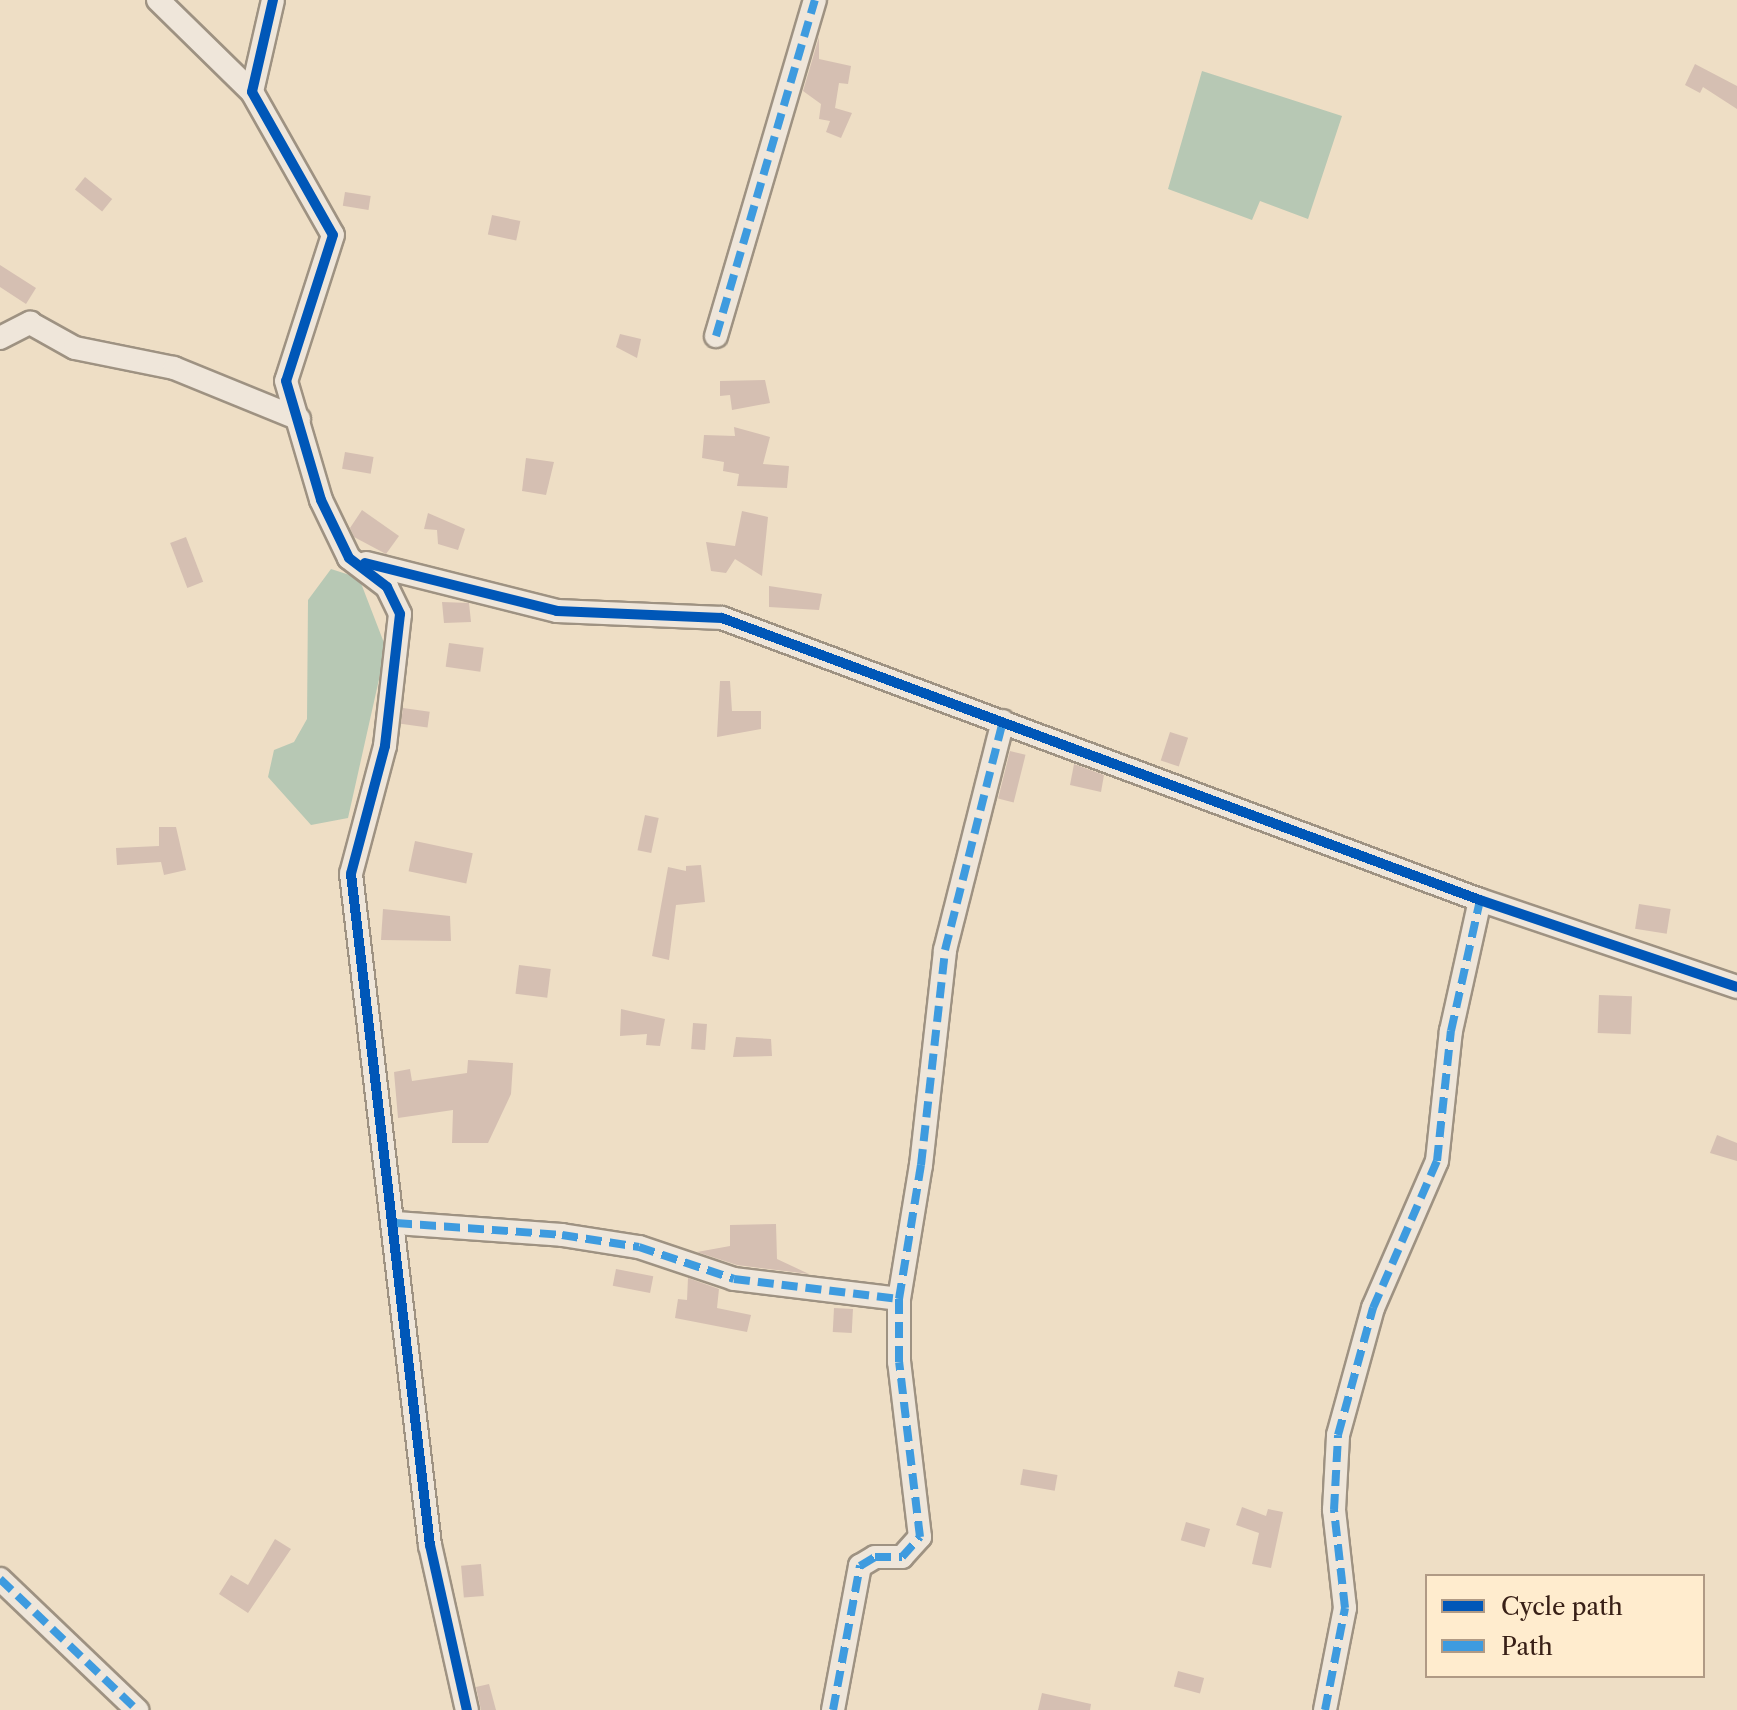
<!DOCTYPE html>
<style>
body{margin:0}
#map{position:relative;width:1737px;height:1710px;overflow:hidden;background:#eedec5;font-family:"Libre Caslon Text",serif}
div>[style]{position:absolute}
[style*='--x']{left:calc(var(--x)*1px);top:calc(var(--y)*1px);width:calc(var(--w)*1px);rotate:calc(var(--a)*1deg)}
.water>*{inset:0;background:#b7c8b4}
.building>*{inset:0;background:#d5bfb2;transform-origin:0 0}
.roads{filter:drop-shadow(2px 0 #9e9282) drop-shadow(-2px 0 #9e9282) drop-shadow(0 2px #9e9282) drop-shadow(0 -2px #9e9282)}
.minor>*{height:22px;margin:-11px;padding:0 11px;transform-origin:11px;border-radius:11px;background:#efe6da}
.quiet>*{height:8px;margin-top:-4px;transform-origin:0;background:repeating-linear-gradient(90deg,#3e9bdf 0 16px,transparent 0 24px)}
.cycleway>*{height:10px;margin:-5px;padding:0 5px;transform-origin:5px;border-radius:5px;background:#0057b8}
span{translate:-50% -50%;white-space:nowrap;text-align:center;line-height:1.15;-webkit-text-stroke:8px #ffecce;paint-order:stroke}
.legend{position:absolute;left:1425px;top:1574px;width:280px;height:104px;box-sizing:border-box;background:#ffecce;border:2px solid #b09a85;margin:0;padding:10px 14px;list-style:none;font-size:24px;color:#392017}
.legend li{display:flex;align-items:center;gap:16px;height:40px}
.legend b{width:40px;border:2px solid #b09a85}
</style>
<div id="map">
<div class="water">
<div style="clip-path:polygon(1202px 71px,1342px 116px,1308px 219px,1260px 201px,1252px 220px,1168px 189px)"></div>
<div style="clip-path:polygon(331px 569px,359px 578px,386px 648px,348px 818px,311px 825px,268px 777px,274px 750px,294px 742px,307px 719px,308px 600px)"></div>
</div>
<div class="building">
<div style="clip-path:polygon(819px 37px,819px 59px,851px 66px,848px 84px,839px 83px,835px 108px,852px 113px,841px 138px,826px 132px,830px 121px,819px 119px,821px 104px,803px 91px)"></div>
<div style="clip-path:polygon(1695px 64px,1737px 86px,1737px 109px,1703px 87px,1700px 93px,1685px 85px)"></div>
<div style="left:85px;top:177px;width:35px;height:16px;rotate:39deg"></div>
<div style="left:345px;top:192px;width:26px;height:14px;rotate:9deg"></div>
<div style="left:492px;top:215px;width:29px;height:20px;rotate:12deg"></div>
<div style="clip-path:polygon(0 265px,36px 288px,26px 304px,0 287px)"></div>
<div style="clip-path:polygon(620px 334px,641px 339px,637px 358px,616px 347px)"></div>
<div style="clip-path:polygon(765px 380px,770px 403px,732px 410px,730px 395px,720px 396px,720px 381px)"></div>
<div style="clip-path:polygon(734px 427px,770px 437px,763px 464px,789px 466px,787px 488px,737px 486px,739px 474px,723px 471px,724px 462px,702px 458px,704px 435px,735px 436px)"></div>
<div style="left:345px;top:452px;width:29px;height:17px;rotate:10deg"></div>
<div style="clip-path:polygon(526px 458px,554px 462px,546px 495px,522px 491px)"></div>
<div style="clip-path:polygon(362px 510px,399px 536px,386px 554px,354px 537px,350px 528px)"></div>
<div style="clip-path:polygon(742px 511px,768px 517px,762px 576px,735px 559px,726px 573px,711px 571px,706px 542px,735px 546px)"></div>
<div style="clip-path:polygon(428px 513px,465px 529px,458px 550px,438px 544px,437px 530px,424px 529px)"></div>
<div style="left:186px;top:537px;width:48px;height:17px;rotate:69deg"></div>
<div style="clip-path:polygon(769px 586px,822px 594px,819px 610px,769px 607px)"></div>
<div style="clip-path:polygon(442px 602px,469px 603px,471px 622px,444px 623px)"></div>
<div style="left:449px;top:643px;width:35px;height:24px;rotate:8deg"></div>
<div style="clip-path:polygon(720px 681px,730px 681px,732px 711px,761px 711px,761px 729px,717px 737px)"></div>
<div style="left:403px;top:708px;width:27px;height:16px;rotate:8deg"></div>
<div style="left:1170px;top:732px;width:19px;height:30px;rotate:18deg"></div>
<div style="left:1010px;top:751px;width:16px;height:49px;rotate:14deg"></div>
<div style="clip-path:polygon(1074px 764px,1104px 775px,1101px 792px,1070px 785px)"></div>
<div style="left:645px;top:815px;width:14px;height:36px;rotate:12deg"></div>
<div style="clip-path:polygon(159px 827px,176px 827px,186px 870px,164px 875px,161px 862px,117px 865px,116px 848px,159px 846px)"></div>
<div style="left:415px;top:841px;width:59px;height:31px;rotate:12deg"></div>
<div style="clip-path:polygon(701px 865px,705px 902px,676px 905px,669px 960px,652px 956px,668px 867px,686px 871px,686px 866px)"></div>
<div style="left:1639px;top:904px;width:32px;height:25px;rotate:9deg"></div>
<div style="clip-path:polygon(383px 909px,450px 916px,451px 941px,381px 940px)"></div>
<div style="left:519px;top:965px;width:32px;height:29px;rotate:7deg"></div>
<div style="left:1599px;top:995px;width:33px;height:38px;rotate:2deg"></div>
<div style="clip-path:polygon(621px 1009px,665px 1019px,660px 1046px,646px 1045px,647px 1034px,620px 1036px)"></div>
<div style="left:693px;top:1023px;width:14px;height:26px;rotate:4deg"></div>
<div style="clip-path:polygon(736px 1037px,771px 1039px,772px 1056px,733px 1057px)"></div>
<div style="clip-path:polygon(468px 1060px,513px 1063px,511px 1094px,488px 1143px,452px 1143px,453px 1110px,398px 1118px,394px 1072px,410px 1069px,412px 1081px,467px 1073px)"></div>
<div style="clip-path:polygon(1717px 1135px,1737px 1143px,1737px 1161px,1710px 1153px)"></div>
<div style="clip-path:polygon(776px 1224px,777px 1259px,809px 1274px,737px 1265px,697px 1252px,730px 1246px,730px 1225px)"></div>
<div style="left:616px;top:1269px;width:38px;height:17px;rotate:11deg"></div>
<div style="clip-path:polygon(688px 1278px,719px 1289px,717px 1308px,751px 1315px,747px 1332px,675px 1318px,678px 1299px,687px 1300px)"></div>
<div style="left:834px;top:1308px;width:19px;height:24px;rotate:3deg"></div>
<div style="left:1023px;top:1469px;width:35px;height:16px;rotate:10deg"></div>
<div style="clip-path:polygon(1242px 1507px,1266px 1516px,1268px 1509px,1283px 1512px,1271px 1568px,1252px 1564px,1259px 1533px,1236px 1525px)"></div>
<div style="left:1186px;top:1522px;width:25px;height:19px;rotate:16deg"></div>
<div style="clip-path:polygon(275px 1539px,291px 1549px,248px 1613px,219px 1594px,231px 1575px,248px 1585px)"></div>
<div style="left:481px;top:1564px;width:32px;height:20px;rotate:85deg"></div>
<div style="left:1178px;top:1671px;width:27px;height:16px;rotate:15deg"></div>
<div style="clip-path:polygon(489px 1684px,496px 1710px,481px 1710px,476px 1687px)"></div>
<div style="clip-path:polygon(1042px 1693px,1091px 1704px,1090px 1710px,1038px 1710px)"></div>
</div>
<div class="roads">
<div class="minor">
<div style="--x:158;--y:0;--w:132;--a:44.4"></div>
<div style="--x:273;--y:0;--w:94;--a:102.9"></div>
<div style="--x:252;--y:92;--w:164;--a:60.5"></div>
<div style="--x:333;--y:235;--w:153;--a:107.8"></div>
<div style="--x:286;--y:381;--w:124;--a:73.6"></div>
<div style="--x:321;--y:500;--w:64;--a:64.2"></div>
<div style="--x:349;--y:558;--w:48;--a:37.3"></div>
<div style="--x:387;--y:587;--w:30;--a:64"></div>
<div style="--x:400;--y:614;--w:133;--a:96.5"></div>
<div style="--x:385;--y:746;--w:132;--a:104.9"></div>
<div style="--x:351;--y:874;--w:676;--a:83.29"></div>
<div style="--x:430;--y:1545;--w:169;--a:77.4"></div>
<div style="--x:716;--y:336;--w:350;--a:-73.6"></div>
<div style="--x:0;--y:338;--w:34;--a:-27"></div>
<div style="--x:30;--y:323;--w:51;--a:29.1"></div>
<div style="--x:75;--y:348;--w:101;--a:11.4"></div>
<div style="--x:174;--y:368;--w:135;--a:22.2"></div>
<div style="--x:366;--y:563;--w:197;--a:14.1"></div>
<div style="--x:557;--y:611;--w:165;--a:2.4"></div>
<div style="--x:722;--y:618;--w:809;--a:20.41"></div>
<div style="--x:1480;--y:900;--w:271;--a:18.7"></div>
<div style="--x:396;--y:1223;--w:166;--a:4.1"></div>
<div style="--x:562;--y:1235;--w:78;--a:8.9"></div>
<div style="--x:639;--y:1247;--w:100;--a:18.6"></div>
<div style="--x:734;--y:1279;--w:166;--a:6.9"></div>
<div style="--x:0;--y:1579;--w:190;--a:43.7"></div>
<div style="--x:833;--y:1710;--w:147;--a:-79.4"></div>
<div style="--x:860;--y:1566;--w:17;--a:-31"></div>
<div style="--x:875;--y:1557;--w:27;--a:0"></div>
<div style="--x:902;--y:1557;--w:27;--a:-48"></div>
<div style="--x:920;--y:1537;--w:176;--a:-96.8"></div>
<div style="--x:899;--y:1362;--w:63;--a:-90"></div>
<div style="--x:899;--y:1299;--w:136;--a:-80.7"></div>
<div style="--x:921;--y:1165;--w:216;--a:-83.6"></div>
<div style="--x:945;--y:950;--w:236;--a:-75.8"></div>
<div style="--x:1325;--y:1710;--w:104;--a:-78.9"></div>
<div style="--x:1345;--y:1608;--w:99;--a:-96.4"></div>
<div style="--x:1334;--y:1510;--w:75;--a:-86.9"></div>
<div style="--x:1338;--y:1435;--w:132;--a:-74.6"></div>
<div style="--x:1373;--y:1308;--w:160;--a:-66.5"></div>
<div style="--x:1437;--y:1161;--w:131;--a:-83.9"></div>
<div style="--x:1451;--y:1031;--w:134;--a:-77.5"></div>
</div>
</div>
<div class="quiet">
<div style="--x:716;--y:336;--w:350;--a:-73.6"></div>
<div style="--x:396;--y:1223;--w:166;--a:4.1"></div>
<div style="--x:562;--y:1235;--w:78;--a:8.9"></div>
<div style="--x:639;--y:1247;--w:100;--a:18.6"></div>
<div style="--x:734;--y:1279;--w:166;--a:6.9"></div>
<div style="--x:0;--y:1579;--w:190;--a:43.7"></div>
<div style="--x:833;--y:1710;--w:147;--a:-79.4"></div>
<div style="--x:860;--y:1566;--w:17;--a:-31"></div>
<div style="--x:875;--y:1557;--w:27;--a:0"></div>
<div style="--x:902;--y:1557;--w:27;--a:-48"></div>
<div style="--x:920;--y:1537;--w:176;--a:-96.8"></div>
<div style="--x:899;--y:1362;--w:63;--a:-90"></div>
<div style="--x:899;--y:1299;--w:136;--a:-80.7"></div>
<div style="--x:921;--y:1165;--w:216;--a:-83.6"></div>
<div style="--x:945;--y:950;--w:236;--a:-75.8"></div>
<div style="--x:1325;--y:1710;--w:104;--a:-78.9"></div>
<div style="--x:1345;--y:1608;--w:99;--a:-96.4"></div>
<div style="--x:1334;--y:1510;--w:75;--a:-86.9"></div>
<div style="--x:1338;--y:1435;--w:132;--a:-74.6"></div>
<div style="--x:1373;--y:1308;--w:160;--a:-66.5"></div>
<div style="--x:1437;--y:1161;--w:131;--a:-83.9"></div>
<div style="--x:1451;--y:1031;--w:134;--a:-77.5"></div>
</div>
<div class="cycleway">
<div style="--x:273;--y:0;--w:94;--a:102.9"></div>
<div style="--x:252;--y:92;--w:164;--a:60.5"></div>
<div style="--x:333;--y:235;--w:153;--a:107.8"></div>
<div style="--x:286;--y:381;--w:124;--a:73.6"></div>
<div style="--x:321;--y:500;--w:64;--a:64.2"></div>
<div style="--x:349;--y:558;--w:48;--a:37.3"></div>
<div style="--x:387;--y:587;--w:30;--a:64"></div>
<div style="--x:400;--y:614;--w:133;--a:96.5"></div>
<div style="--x:385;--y:746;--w:132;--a:104.9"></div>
<div style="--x:351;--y:874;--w:676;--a:83.29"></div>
<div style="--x:430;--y:1545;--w:169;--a:77.4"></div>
<div style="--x:365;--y:563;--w:198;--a:14"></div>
<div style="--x:557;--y:611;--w:165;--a:2.4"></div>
<div style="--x:722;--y:618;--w:809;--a:20.41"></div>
<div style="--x:1480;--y:900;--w:271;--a:18.7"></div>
</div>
<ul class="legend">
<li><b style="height:10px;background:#0057b8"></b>Cycle path</li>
<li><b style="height:10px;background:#3e9bdf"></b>Path</li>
</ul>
</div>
